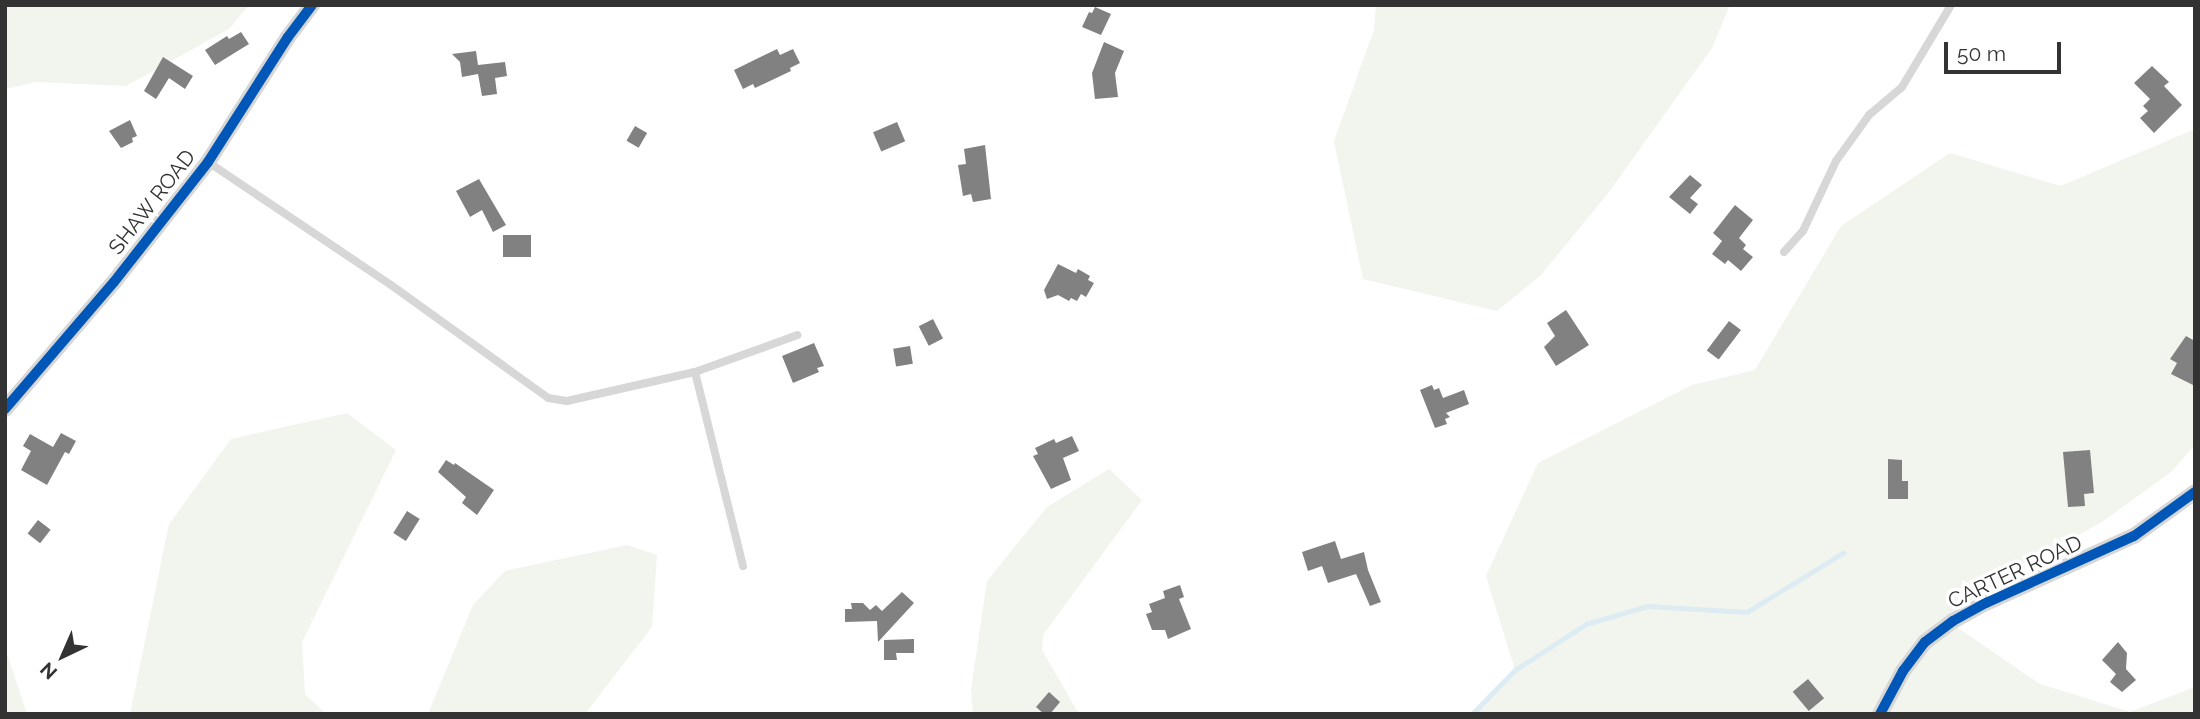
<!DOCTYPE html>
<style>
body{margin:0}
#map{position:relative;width:2200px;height:719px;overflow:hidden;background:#fff;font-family:Raleway,sans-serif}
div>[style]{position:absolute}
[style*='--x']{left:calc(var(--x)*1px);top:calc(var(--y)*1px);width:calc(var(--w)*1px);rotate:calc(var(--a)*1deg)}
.green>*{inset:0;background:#f1f5ed}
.stream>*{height:4.5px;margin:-2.25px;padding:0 2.25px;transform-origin:2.25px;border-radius:2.25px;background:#ddebf3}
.building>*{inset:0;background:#818181;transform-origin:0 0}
.lane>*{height:8px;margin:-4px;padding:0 4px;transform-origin:4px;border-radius:4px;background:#d7d7d7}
.street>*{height:16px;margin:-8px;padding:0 8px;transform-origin:8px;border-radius:8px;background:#d7d7d7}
.cycleway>*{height:10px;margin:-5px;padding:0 5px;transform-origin:5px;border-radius:5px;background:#0057b8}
span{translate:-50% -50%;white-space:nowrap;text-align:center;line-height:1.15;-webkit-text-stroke:7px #fff;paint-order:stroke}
.street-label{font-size:21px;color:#333}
.frame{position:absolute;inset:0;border:7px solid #333;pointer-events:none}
.north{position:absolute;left:28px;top:621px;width:70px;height:70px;-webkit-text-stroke:5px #fff;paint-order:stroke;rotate:224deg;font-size:19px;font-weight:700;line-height:28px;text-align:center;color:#333}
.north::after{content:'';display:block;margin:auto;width:24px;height:32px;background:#333;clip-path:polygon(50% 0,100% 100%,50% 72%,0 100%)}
.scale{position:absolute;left:1944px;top:42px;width:117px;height:32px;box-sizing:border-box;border:4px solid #333;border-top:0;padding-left:9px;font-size:21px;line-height:24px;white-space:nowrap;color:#333;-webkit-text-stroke:5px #fff;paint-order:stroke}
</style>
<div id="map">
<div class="green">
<div style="clip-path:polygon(5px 5px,249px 5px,229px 29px,126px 86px,36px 82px,5px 89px)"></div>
<div style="clip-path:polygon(1376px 5px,1730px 5px,1712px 48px,1609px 192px,1541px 275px,1497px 311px,1363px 279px,1334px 141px,1374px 30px)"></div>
<div style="clip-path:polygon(2195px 129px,2195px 445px,2171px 472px,2102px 522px,2021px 566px,1945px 619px,2040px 684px,2130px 712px,2195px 687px,2195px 714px,1472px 714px,1515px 670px,1486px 576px,1538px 463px,1692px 385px,1755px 370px,1841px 226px,1950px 153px,2061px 186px)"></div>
<div style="clip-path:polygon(347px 413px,396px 450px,302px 642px,305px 694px,326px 714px,130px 714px,169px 524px,231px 439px)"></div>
<div style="clip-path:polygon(1109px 469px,1142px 500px,1043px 635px,1042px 650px,1079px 714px,973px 714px,971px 690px,987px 581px,1047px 507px)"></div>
<div style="clip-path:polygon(627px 545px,657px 555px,652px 627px,585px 714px,428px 714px,473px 605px,505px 571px)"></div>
<div style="clip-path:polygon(5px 648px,27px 714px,5px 714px)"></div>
</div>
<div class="stream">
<div style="--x:1472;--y:714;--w:62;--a:-45.7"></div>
<div style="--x:1515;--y:670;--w:85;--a:-32.9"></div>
<div style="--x:1586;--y:624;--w:65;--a:-16.2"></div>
<div style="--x:1648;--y:606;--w:99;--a:3.5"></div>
<div style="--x:1747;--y:612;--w:113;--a:-31.6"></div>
</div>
<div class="building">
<div style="clip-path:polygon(1095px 7px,1111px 14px,1101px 35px,1082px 27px,1089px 12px,1092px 13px)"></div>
<div style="clip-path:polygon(241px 32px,249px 44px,215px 65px,205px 50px,227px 36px,229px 39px)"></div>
<div style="clip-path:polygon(1104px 42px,1124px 51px,1115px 73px,1118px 97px,1095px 99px,1092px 73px)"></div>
<div style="clip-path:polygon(777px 49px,780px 55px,793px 49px,800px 63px,790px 68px,791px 71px,755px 88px,753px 84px,743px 89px,734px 70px)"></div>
<div style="clip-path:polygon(476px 51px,478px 65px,505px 62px,507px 76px,495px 78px,497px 94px,482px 96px,478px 74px,462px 77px,460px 62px,452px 54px)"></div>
<div style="clip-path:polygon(163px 57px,193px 76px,185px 89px,169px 78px,156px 99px,144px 91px)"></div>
<div style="clip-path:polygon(2152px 66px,2169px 82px,2164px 86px,2182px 105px,2154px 133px,2140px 118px,2148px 111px,2143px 106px,2150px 99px,2134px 83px)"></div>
<div style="clip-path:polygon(130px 120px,137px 136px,132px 138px,133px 142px,121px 148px,109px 131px)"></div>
<div style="left:897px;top:122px;width:21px;height:26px;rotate:67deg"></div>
<div style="left:635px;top:126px;width:14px;height:17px;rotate:30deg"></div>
<div style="clip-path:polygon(985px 145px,991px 199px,973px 202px,971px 194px,963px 196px,958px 165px,966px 164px,964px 149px)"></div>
<div style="clip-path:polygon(1690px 175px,1702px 185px,1690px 198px,1698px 204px,1690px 214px,1669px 197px)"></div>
<div style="clip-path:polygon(479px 179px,506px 225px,493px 232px,482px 210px,470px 217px,456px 191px)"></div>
<div style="clip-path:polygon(1735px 205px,1753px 220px,1739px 238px,1746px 245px,1743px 249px,1753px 257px,1741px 271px,1728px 260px,1725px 264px,1712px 254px,1722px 241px,1713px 233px)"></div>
<div style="left:531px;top:235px;width:22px;height:28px;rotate:90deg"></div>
<div style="clip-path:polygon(1058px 264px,1076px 273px,1078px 269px,1090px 276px,1088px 280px,1094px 283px,1086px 297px,1081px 294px,1077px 301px,1071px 298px,1069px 301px,1058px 295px,1047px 299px,1044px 290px)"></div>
<div style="clip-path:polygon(1566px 310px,1589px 345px,1556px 366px,1544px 347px,1555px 336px,1547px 323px)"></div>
<div style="left:933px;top:319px;width:22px;height:16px;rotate:63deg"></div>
<div style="left:1729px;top:321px;width:15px;height:37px;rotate:37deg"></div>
<div style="clip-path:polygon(2186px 336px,2195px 341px,2195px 386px,2171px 374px,2177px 363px,2170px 359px)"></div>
<div style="clip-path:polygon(814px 343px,824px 366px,817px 368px,819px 372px,793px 383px,782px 356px)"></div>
<div style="left:910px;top:346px;width:18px;height:17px;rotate:81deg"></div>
<div style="clip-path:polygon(1432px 385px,1434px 390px,1439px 388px,1443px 398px,1464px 390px,1469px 404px,1446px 413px,1450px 417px,1445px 419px,1447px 424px,1435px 428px,1420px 390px)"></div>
<div style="clip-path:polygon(61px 433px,76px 441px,69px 454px,65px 452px,47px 485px,21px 470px,31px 451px,23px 446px,30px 434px,53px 447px)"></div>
<div style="clip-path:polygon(1072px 436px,1079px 451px,1063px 458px,1071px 480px,1051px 489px,1033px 456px,1038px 454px,1035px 448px,1054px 439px,1056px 443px)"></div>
<div style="clip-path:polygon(2090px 450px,2094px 493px,2084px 494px,2085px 506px,2068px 507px,2063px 452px)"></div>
<div style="clip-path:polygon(1888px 459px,1902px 460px,1902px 481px,1908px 481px,1908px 499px,1888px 499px)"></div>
<div style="clip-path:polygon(446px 460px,454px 465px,455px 463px,494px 490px,477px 515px,462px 503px,466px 497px,438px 472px)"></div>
<div style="left:407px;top:511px;width:15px;height:26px;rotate:32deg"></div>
<div style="left:38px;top:520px;width:16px;height:17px;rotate:38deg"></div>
<div style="clip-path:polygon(1335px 541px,1341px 559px,1364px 552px,1368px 570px,1381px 602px,1370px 606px,1356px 574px,1328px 583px,1322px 566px,1308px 571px,1302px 552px)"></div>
<div style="clip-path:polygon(1180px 585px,1184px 597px,1179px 599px,1191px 629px,1168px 639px,1165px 630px,1152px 630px,1146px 614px,1152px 612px,1149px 604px,1165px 598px,1163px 591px)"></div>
<div style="clip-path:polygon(902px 592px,914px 603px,878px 642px,877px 621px,845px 622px,845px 609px,852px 609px,851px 603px,863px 603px,870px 610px,876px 605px,882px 611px)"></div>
<div style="clip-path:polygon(914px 639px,914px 653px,896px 653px,897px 660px,884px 660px,884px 640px)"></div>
<div style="clip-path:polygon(2118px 642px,2127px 653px,2126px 669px,2136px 680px,2122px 692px,2110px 682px,2116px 674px,2102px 660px)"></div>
<div style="left:1808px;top:679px;width:25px;height:20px;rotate:50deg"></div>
<div style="clip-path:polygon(1049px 692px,1060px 702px,1050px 714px,1044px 714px,1036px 707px)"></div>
</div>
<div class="lane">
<div style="--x:208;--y:162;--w:220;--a:33.9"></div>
<div style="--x:391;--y:285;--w:193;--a:35.7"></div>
<div style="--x:548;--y:398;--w:19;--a:9"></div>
<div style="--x:567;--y:401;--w:131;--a:-12.8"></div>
<div style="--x:695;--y:372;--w:109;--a:-19.8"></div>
<div style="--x:1784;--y:252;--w:28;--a:-48"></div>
<div style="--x:1803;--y:231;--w:77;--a:-64.8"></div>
<div style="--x:1836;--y:161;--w:57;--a:-54.3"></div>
<div style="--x:1869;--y:115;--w:43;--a:-40.3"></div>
<div style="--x:1902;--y:87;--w:96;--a:-59.1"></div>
<div style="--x:695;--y:372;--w:200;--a:76.1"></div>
</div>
<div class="street">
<div style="--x:5;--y:409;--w:167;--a:-49.4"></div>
<div style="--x:114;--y:282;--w:152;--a:-51.9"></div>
<div style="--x:208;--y:162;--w:148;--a:-57.4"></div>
<div style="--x:288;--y:37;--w:40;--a:-53"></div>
<div style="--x:1880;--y:714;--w:49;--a:-61.9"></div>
<div style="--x:1903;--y:671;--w:36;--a:-53"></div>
<div style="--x:1925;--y:642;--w:35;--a:-37"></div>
<div style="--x:1953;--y:621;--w:38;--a:-29"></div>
<div style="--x:1986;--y:603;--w:162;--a:-24.4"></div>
<div style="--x:2134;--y:536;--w:75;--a:-35.8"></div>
</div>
<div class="cycleway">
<div style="--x:5;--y:409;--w:167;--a:-49.4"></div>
<div style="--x:114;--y:282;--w:152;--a:-51.9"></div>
<div style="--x:208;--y:162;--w:148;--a:-57.4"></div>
<div style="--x:288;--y:37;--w:40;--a:-53"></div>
<div style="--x:1880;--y:714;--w:49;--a:-61.9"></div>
<div style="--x:1903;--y:671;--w:36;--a:-53"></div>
<div style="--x:1925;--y:642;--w:35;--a:-37"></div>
<div style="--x:1953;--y:621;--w:38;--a:-29"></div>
<div style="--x:1986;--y:603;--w:162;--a:-24.4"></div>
<div style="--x:2134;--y:536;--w:75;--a:-35.8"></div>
</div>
<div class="street-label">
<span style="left:152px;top:202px;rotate:-52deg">SHAW ROAD</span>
<span style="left:2015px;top:572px;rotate:-25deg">CARTER ROAD</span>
</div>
<div class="frame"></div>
<div class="north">N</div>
<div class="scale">50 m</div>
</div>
